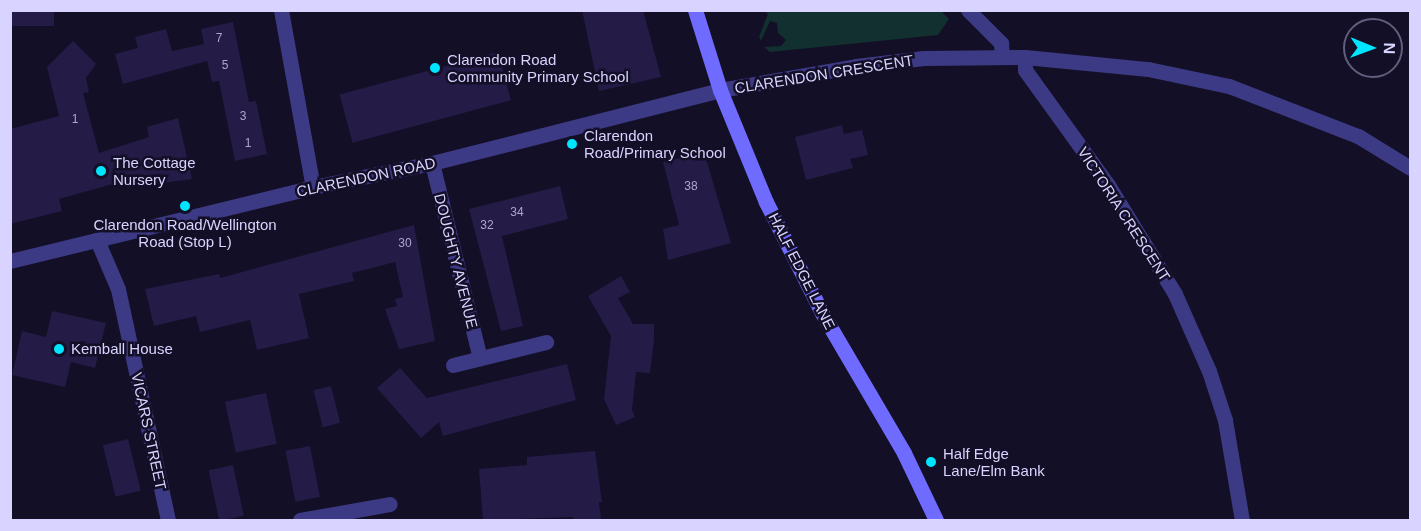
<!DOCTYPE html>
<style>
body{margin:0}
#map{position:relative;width:1421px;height:531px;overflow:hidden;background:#130f26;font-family:Helvetica,sans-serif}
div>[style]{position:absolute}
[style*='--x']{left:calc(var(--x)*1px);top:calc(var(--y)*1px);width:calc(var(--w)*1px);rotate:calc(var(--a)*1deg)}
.green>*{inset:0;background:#12302f}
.building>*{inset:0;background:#241b47;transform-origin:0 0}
.street>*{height:15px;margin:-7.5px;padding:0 7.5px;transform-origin:7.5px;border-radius:7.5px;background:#3d3a85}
.secondary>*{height:15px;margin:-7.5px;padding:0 7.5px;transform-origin:7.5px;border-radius:7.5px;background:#6f6bff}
.dots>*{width:16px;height:16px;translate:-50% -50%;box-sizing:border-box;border:3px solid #130f26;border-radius:50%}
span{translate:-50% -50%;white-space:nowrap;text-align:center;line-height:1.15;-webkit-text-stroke:5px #130f26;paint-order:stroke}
.number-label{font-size:12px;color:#aca6d1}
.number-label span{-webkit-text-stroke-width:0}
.poi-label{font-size:15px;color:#d9d4ff}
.left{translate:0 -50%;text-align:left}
.street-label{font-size:15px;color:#d9d4ff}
.frame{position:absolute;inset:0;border:12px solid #d9d4ff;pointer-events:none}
.north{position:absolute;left:1343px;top:18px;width:60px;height:60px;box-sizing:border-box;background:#130f26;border:2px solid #625e7d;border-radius:50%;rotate:91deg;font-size:16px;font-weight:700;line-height:24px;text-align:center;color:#d9d4ff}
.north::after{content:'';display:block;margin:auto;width:21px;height:27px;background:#00e5ff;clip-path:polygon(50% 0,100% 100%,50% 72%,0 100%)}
</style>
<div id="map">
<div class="green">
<div style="clip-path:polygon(940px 10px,949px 19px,938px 35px,770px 52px,764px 47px,781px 46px,786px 40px,778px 33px,777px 23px,770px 21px,761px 41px,759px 37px,768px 14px,765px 11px)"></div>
</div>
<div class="building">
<div style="left:10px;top:10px;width:44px;height:16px"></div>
<div style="clip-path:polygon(582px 10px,643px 10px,661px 77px,599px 91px)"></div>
<div style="clip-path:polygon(233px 22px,249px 102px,256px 101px,267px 154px,235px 161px,219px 81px,212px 82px,207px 61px,123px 84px,115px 54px,138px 48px,135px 37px,166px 29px,172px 51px,204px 44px,201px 29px)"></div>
<div style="clip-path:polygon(73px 41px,96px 64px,86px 78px,89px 92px,83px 93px,99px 153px,149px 137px,147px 127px,178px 118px,192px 179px,147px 185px,145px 175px,59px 199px,62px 211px,10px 224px,10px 129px,59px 116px,47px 67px)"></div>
<div style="left:498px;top:52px;width:50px;height:164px;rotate:75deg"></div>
<div style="clip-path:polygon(842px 125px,844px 134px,862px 130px,868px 155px,850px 159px,853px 168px,806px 180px,795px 137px)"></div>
<div style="clip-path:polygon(704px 152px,731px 243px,668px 260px,663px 229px,679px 225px,663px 162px)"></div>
<div style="clip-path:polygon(560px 186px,568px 219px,502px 236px,523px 326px,501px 331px,469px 209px)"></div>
<div style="clip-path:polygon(414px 225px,435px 341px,399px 349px,385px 309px,397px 306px,395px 299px,403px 297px,395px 262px,352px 273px,354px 281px,299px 294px,309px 338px,257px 350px,250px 320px,200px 332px,196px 316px,154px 326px,145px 289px,219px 274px,220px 278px)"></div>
<div style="clip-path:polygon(621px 276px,630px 292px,618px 298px,633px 324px,654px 324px,654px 340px,650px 373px,636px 372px,632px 410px,635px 417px,616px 425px,604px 399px,611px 336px,588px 296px)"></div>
<div style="clip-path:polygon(52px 311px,106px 323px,95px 368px,71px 362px,65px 387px,12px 375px,22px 331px,46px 337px)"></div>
<div style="clip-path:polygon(567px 364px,576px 400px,443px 436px,439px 422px,421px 438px,377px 388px,400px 368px,427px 398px)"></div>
<div style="left:331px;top:386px;width:38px;height:18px;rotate:76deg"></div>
<div style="left:266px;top:393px;width:52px;height:42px;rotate:78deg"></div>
<div style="left:128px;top:439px;width:53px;height:26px;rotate:76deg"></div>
<div style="left:310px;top:446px;width:52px;height:25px;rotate:79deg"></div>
<div style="clip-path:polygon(595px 451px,602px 502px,599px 502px,601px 520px,573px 520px,573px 517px,483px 520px,479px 469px,527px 465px,527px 457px)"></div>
<div style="left:233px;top:465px;width:52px;height:25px;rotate:78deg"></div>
</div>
<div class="street">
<div style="--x:281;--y:10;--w:180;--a:79.8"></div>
<div style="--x:968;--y:10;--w:47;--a:45"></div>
<div style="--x:1001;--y:43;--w:14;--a:86"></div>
<div style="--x:1025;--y:57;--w:13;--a:90"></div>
<div style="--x:1025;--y:70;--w:142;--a:54.2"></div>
<div style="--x:1108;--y:185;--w:128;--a:58.4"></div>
<div style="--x:1175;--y:294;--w:84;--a:66.2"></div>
<div style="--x:1209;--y:371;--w:52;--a:71.9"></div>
<div style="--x:1225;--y:420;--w:101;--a:80.4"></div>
<div style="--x:432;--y:163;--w:201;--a:76.2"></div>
<div style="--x:97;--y:240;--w:53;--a:66.8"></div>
<div style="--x:118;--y:289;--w:236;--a:77.8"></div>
<div style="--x:10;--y:261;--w:312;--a:-13.7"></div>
<div style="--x:313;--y:187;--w:121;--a:-11.4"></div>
<div style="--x:432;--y:163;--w:297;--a:-14.2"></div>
<div style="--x:720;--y:90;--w:138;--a:-10"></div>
<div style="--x:856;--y:66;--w:68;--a:-6.7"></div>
<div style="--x:924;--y:58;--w:101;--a:-0.6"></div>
<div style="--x:1025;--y:57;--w:124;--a:5.6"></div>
<div style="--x:1148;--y:69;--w:83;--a:11.9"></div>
<div style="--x:1229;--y:86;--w:138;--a:21.2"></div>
<div style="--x:1358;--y:136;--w:61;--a:31.6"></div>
<div style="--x:453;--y:365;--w:96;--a:-13.9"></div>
<div style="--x:300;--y:520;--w:91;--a:-10.1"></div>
</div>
<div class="secondary">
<div style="--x:695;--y:10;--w:84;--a:72.6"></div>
<div style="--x:720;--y:90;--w:121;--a:67.7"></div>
<div style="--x:766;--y:202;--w:124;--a:63.2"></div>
<div style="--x:822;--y:313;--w:162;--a:59.6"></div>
<div style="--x:904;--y:453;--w:74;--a:64.5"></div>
</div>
<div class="dots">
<div style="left:435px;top:68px;background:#00e5ff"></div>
<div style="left:572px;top:144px;background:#00e5ff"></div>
<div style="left:101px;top:171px;background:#00e5ff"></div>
<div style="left:185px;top:206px;background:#00e5ff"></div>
<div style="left:59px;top:349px;background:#00e5ff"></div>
<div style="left:931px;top:462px;background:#00e5ff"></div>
</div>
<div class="number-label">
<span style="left:219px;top:39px">7</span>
<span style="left:225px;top:66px">5</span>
<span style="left:243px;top:117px">3</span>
<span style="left:75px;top:120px">1</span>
<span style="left:248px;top:144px">1</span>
<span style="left:691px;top:187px">38</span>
<span style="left:517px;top:213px">34</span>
<span style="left:487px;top:226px">32</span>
<span style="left:405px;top:244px">30</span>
</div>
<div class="poi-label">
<span class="left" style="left:447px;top:68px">Clarendon Road<br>Community Primary School</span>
<span class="left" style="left:584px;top:144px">Clarendon<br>Road/Primary School</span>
<span class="left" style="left:113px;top:171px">The Cottage<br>Nursery</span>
<span style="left:185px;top:233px">Clarendon Road/Wellington<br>Road (Stop L)</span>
<span class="left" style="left:71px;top:349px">Kemball House</span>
<span class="left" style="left:943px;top:462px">Half Edge<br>Lane/Elm Bank</span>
</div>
<div class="street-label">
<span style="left:824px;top:74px;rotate:-9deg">CLARENDON CRESCENT</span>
<span style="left:366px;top:177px;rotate:-12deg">CLARENDON ROAD</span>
<span style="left:1124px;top:214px;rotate:57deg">VICTORIA CRESCENT</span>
<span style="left:456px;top:261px;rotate:76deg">DOUGHTY AVENUE</span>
<span style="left:802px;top:271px;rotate:63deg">HALF EDGE LANE</span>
<span style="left:149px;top:431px;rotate:78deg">VICARS STREET</span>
</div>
<div class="frame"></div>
<div class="north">N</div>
</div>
